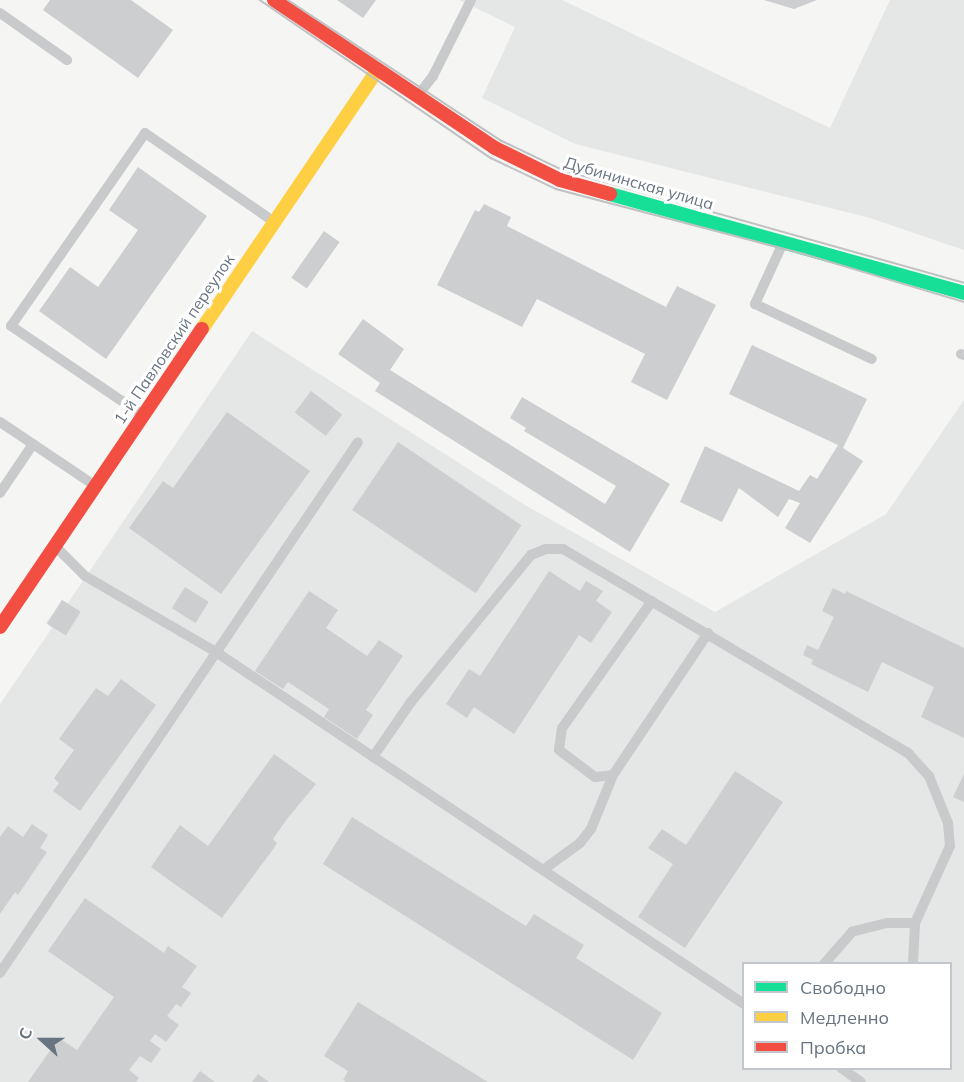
<!DOCTYPE html>
<meta charset="utf-8">
<style>
body{margin:0}
#map{position:relative;width:964px;height:1082px;overflow:hidden;background:#f5f5f4;font-family:Mulish,sans-serif}
div>[style]{position:absolute}
[style*='--x']{left:calc(var(--x)*1px);top:calc(var(--y)*1px);width:calc(var(--w)*1px);rotate:calc(var(--a)*1deg)}
.built>*{inset:0;background:#e5e6e6}
.building>*{inset:0;background:#cdcecf;transform-origin:0 0}
.lane>*{height:10px;margin:-5px;padding:0 5px;transform-origin:5px;border-radius:5px;background:#c9cacb}
.fast>*{height:14px;margin:-7px;padding:0 7px;transform-origin:7px;border-radius:7px;background:#16e098}
.slow>*{height:14px;margin:-7px;padding:0 7px;transform-origin:7px;border-radius:7px;background:#ffcf43}
.jam>*{height:14px;margin:-7px;padding:0 7px;transform-origin:7px;border-radius:7px;background:#f24e42}
.tram>*{height:1.5px;margin:-0.75px;padding:0 0.75px;transform-origin:0.75px;border-radius:0.75px;background:#c0c1c2}
span{translate:-50% -50%;white-space:nowrap;text-align:center;line-height:1.15;-webkit-text-stroke:6px #fff;paint-order:stroke}
.street-label{font-size:16px;color:#687481}
.legend{position:absolute;left:742px;top:962px;width:210px;height:108px;box-sizing:border-box;background:#fff;border:2px solid #c3c7cd;margin:0;padding:8px 10px;list-style:none;font-size:18px;color:#687481}
.legend li{display:flex;align-items:center;gap:12px;height:30px}
.legend b{width:30px;border:2px solid #c3c7cd}
.north{position:absolute;left:12px;top:1010px;width:60px;height:60px;-webkit-text-stroke:4px #fff;paint-order:stroke;rotate:291deg;font-size:16px;font-weight:700;line-height:24px;text-align:center;color:#687481}
.north::after{content:'';display:block;margin:auto;width:21px;height:27px;background:#687481;clip-path:polygon(50% 0,100% 100%,50% 72%,0 100%)}
</style>
<div id="map">
<div class="built">
<div style="clip-path:polygon(459px 0,562px 0,830px 128px,890px 0,964px 0,964px 250px,870px 218px,575px 144px,482px 98px,515px 27px)"></div>
<div style="clip-path:polygon(evenodd,252px 331px,525px 505px,715px 612px,886px 514px,964px 400px,964px 1082px,0 1082px,0 704px,52px 628px,46px 623px,62px 600px,68px 603px,252px 331px,744px 964px,950px 964px,950px 1068px,744px 1068px,744px 964px)"></div>
</div>
<div class="building">
<div style="clip-path:polygon(50px 0,131px 0,173px 30px,138px 78px,43px 10px)"></div>
<div style="clip-path:polygon(337px 0,376px 0,363px 18px)"></div>
<div style="clip-path:polygon(764px 0,817px 0,794px 9px)"></div>
<div style="clip-path:polygon(138px 167px,207px 216px,106px 359px,39px 311px,70px 267px,98px 287px,138px 230px,109px 210px)"></div>
<div style="clip-path:polygon(484px 204px,511px 217px,507px 226px,666px 307px,677px 286px,716px 305px,667px 400px,631px 382px,645px 354px,537px 299px,522px 327px,437px 285px,475px 210px,479px 212px)"></div>
<div style="left:324px;top:231px;width:19px;height:57px;rotate:35deg"></div>
<div style="clip-path:polygon(363px 319px,404px 349px,390px 370px,605px 504px,616px 486px,524px 431px,526px 428px,510px 418px,522px 397px,670px 484px,630px 552px,375px 391px,380px 383px,338px 354px)"></div>
<div style="clip-path:polygon(752px 345px,867px 399px,843px 448px,863px 461px,810px 543px,785px 528px,800px 503px,789px 499px,778px 517px,739px 488px,722px 522px,680px 502px,705px 446px,799px 491px,810px 475px,817px 479px,838px 445px,729px 394px)"></div>
<div style="left:311px;top:391px;width:39px;height:27px;rotate:37deg"></div>
<div style="clip-path:polygon(227px 412px,310px 471px,221px 594px,129px 528px,163px 481px,173px 488px)"></div>
<div style="left:398px;top:442px;width:149px;height:82px;rotate:34deg"></div>
<div style="clip-path:polygon(549px 571px,580px 591px,586px 581px,603px 591px,596px 601px,612px 612px,591px 643px,579px 635px,514px 734px,474px 707px,467px 718px,446px 704px,469px 669px,480px 676px)"></div>
<div style="left:185px;top:587px;width:28px;height:25px;rotate:32deg"></div>
<div style="clip-path:polygon(833px 588px,845px 594px,846px 591px,964px 648px,964px 738px,921px 717px,934px 687px,882px 662px,868px 692px,811px 664px,813px 660px,803px 655px,807px 645px,818px 650px,834px 617px,822px 611px)"></div>
<div style="clip-path:polygon(309px 591px,338px 610px,326px 628px,367px 656px,379px 640px,403px 656px,366px 710px,373px 715px,357px 739px,324px 717px,329px 709px,288px 682px,283px 689px,255px 671px)"></div>
<div style="left:62px;top:600px;width:22px;height:28px;rotate:32deg"></div>
<div style="clip-path:polygon(121px 679px,156px 705px,80px 811px,53px 791px,59px 783px,54px 778px,74px 750px,59px 739px,96px 688px,108px 696px)"></div>
<div style="clip-path:polygon(274px 754px,316px 784px,287px 819px,273px 839px,277px 843px,274px 848px,222px 918px,151px 867px,180px 825px,208px 846px)"></div>
<div style="clip-path:polygon(735px 771px,783px 802px,685px 948px,638px 917px,673px 864px,648px 848px,662px 829px,686px 845px)"></div>
<div style="clip-path:polygon(964px 774px,964px 802px,953px 797px)"></div>
<div style="clip-path:polygon(352px 817px,526px 926px,534px 914px,584px 945px,576px 958px,662px 1013px,633px 1060px,323px 864px)"></div>
<div style="clip-path:polygon(32px 824px,48px 835px,40px 848px,47px 852px,18px 895px,15px 892px,0 914px,0 837px,8px 826px,23px 837px)"></div>
<div style="clip-path:polygon(85px 898px,164px 953px,168px 946px,197px 966px,182px 987px,191px 993px,181px 1007px,176px 1004px,167px 1016px,179px 1025px,166px 1042px,155px 1034px,150px 1041px,161px 1049px,151px 1063px,140px 1056px,129px 1070px,139px 1078px,136px 1082px,28px 1082px,59px 1038px,77px 1050px,114px 997px,48px 951px)"></div>
<div style="clip-path:polygon(358px 1002px,488px 1082px,346px 1082px,343px 1080px,348px 1071px,324px 1056px)"></div>
<div style="clip-path:polygon(200px 1071px,215px 1082px,192px 1082px)"></div>
<div style="clip-path:polygon(258px 1074px,269px 1082px,252px 1082px)"></div>
</div>
<div class="lane">
<div style="--x:0;--y:13;--w:82;--a:35"></div>
<div style="--x:419;--y:94;--w:23;--a:-52"></div>
<div style="--x:433;--y:76;--w:85;--a:-63.4"></div>
<div style="--x:782;--y:245;--w:65;--a:114.6"></div>
<div style="--x:755;--y:304;--w:129;--a:25.2"></div>
<div style="--x:961;--y:354;--w:3;--a:18"></div>
<div style="--x:141;--y:414;--w:157;--a:-145.9"></div>
<div style="--x:11;--y:326;--w:235;--a:-55.2"></div>
<div style="--x:145;--y:133;--w:155;--a:34.5"></div>
<div style="--x:0;--y:422;--w:113;--a:33.8"></div>
<div style="--x:0;--y:493;--w:59;--a:-56"></div>
<div style="--x:57;--y:548;--w:40;--a:45"></div>
<div style="--x:85;--y:576;--w:151;--a:30.1"></div>
<div style="--x:216;--y:652;--w:635;--a:33.69"></div>
<div style="--x:652;--y:601;--w:156;--a:125.3"></div>
<div style="--x:562;--y:728;--w:22;--a:98"></div>
<div style="--x:559;--y:750;--w:45;--a:36.9"></div>
<div style="--x:595;--y:777;--w:18;--a:-6"></div>
<div style="--x:613;--y:775;--w:171;--a:-56.2"></div>
<div style="--x:373;--y:757;--w:67;--a:-55.4"></div>
<div style="--x:411;--y:702;--w:190;--a:-50.8"></div>
<div style="--x:531;--y:555;--w:16;--a:-22"></div>
<div style="--x:546;--y:549;--w:17;--a:0"></div>
<div style="--x:563;--y:549;--w:402;--a:30.6"></div>
<div style="--x:909;--y:754;--w:30;--a:48"></div>
<div style="--x:929;--y:776;--w:51;--a:68"></div>
<div style="--x:948;--y:823;--w:23;--a:85"></div>
<div style="--x:950;--y:846;--w:85;--a:114.4"></div>
<div style="--x:915;--y:923;--w:28;--a:180"></div>
<div style="--x:887;--y:923;--w:36;--a:166"></div>
<div style="--x:852;--y:932;--w:43;--a:131.2"></div>
<div style="--x:543;--y:870;--w:46;--a:-36.1"></div>
<div style="--x:580;--y:843;--w:18;--a:-52"></div>
<div style="--x:591;--y:829;--w:58;--a:-67.8"></div>
<div style="--x:913;--y:964;--w:41;--a:-87.2"></div>
<div style="--x:0;--y:973;--w:640;--a:-56.01"></div>
<div style="--x:841;--y:1068;--w:24;--a:35"></div>
</div>
<div class="fast">
<div style="--x:610;--y:194;--w:368;--a:15.6"></div>
</div>
<div class="slow">
<div style="--x:202;--y:329;--w:312;--a:-55.9"></div>
</div>
<div class="jam">
<div style="--x:274;--y:0;--w:266;--a:33.8"></div>
<div style="--x:495;--y:148;--w:72;--a:26.2"></div>
<div style="--x:560;--y:180;--w:52;--a:15.6"></div>
<div style="--x:0;--y:627;--w:360;--a:-55.9"></div>
</div>
<div class="tram">
<div style="--x:260;--y:0;--w:280;--a:34.4"></div>
<div style="--x:491;--y:158;--w:72;--a:25.5"></div>
<div style="--x:556;--y:189;--w:256;--a:14.7"></div>
<div style="--x:804;--y:254;--w:167;--a:16.7"></div>
<div style="--x:288;--y:0;--w:254;--a:33.4"></div>
<div style="--x:500;--y:140;--w:70;--a:25.5"></div>
<div style="--x:563;--y:170;--w:417;--a:15.7"></div>
</div>
<div class="street-label">
<span style="left:639px;top:183px;rotate:16deg">Дубининская улица</span>
<span style="left:174px;top:339px;rotate:-56deg">1-й Павловский переулок</span>
</div>
<ul class="legend">
<li><b style="height:8px;background:#16e098"></b>Свободно</li>
<li><b style="height:8px;background:#ffcf43"></b>Медленно</li>
<li><b style="height:8px;background:#f24e42"></b>Пробка</li>
</ul>
<div class="north">С</div>
</div>
